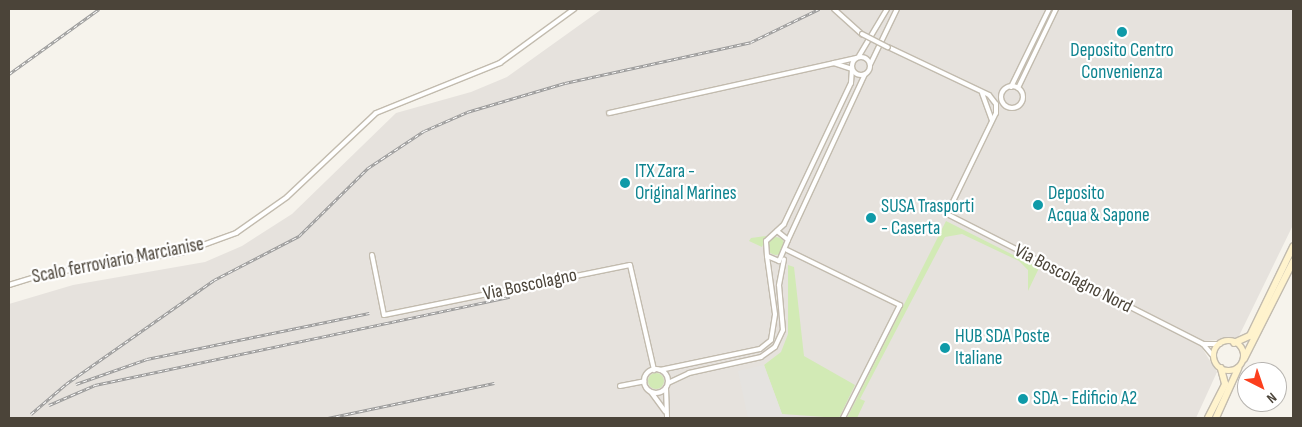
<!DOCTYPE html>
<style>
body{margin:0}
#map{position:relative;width:1302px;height:427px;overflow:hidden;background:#f6f3ec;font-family:"Sofia Sans Condensed",sans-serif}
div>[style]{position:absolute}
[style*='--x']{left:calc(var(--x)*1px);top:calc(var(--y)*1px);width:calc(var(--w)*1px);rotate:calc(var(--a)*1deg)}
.industrial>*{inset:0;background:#e6e2dd}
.green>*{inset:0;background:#d2eab5}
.round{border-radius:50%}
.parking>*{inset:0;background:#e5e3e0}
.roads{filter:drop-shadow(1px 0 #c2bbae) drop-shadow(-1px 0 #c2bbae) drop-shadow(0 1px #c2bbae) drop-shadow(0 -1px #c2bbae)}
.minor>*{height:4px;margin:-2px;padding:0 2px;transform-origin:2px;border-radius:2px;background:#fff}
.minor>.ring{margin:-2px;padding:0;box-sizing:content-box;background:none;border:4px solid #fff;border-radius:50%}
.secondary>*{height:5.5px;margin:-2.75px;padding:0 2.75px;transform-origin:2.75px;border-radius:2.75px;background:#fff3cd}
.secondary>.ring{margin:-2.75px;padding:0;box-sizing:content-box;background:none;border:5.5px solid #fff3cd;border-radius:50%}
.rail>*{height:3px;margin-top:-1.5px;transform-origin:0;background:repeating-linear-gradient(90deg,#fff 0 4px,#9a9a9a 0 8px);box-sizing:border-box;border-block:1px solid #9a9a9a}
.bridges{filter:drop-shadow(1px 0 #c2bbae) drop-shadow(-1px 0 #c2bbae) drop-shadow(0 1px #c2bbae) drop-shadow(0 -1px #c2bbae)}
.minor-bridge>*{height:4px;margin:-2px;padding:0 2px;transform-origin:2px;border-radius:2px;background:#fff}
.dots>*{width:14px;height:14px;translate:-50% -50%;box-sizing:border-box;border:2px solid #fff;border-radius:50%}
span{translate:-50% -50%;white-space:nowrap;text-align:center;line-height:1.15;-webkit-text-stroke:4.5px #fff;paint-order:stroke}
.culture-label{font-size:19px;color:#0d838f}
.left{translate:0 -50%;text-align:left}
.street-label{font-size:19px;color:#4b4439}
.frame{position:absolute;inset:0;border:10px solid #4b4439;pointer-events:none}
.north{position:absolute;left:1237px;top:362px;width:50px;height:50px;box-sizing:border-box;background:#fff;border:1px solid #b7b4b0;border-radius:50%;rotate:139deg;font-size:14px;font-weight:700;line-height:20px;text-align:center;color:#4b4439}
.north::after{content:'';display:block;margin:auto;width:18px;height:22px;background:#fc3f1d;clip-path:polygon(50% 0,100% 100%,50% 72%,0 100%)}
</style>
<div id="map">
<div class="industrial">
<div style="clip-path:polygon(602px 9px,1293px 9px,1293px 225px,1238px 338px,1206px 341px,1202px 348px,1217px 372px,1196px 418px,9px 418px,9px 304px,73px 285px,205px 262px,242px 246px,292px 214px,396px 113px,471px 92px,507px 77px)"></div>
</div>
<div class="green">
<div style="clip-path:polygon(946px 221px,1039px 268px,1028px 291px,1028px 270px,1019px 261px,962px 234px,945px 237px,860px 399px,865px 401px,857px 418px,847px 418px)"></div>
<div style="clip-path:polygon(766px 236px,762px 247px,749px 241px,751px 238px)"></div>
<div class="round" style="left:767px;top:237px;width:18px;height:18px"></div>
<div style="clip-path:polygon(788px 265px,794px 267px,804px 356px,855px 385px,839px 418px,782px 414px,764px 365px,781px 352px,788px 334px)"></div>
<div class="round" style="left:648px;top:373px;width:16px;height:16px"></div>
</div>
<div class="parking">
<div style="clip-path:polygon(764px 365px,782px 414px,800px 418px,748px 418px,738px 371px)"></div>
</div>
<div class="roads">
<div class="minor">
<div style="--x:834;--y:9;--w:38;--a:42"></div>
<div style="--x:888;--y:47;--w:112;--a:25.4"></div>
<div style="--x:989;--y:95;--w:11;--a:52"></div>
<div style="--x:996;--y:104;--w:9;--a:90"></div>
<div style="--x:996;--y:113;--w:112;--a:115.9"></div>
<div style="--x:947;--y:214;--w:287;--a:26.9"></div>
<div style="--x:1203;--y:344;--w:17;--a:0"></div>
<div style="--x:859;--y:56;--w:55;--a:-59.2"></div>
<div class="ring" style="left:852px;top:57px;width:14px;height:14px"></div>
<div style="--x:870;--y:65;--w:62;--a:-64.3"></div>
<div class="ring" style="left:1001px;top:86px;width:18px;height:18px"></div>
<div style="--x:1011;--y:87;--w:87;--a:-64"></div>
<div style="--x:1018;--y:88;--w:88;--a:-64.3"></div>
<div style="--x:982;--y:93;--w:29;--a:70"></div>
<div style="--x:609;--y:113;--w:230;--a:-12.5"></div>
<div style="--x:777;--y:231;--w:14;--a:39"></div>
<div style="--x:788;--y:240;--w:23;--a:113"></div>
<div style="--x:779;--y:261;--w:13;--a:-157"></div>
<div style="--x:767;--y:256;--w:15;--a:-94"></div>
<div style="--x:766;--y:241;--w:25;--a:-43"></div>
<div style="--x:784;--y:224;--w:156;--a:-64.6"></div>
<div style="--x:851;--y:83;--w:14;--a:-86"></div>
<div style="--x:852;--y:69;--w:19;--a:-162"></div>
<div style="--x:834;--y:63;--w:23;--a:-13"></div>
<div style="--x:788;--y:240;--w:183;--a:-65.1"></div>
<div style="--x:787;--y:250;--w:126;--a:26"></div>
<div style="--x:900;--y:305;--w:127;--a:116.8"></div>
<div style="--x:372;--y:255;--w:61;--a:78.7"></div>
<div style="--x:384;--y:315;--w:251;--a:-11.5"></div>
<div style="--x:630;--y:265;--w:108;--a:77.1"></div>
<div style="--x:9;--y:285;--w:38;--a:-17"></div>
<div style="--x:45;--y:274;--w:138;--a:-8.8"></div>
<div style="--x:181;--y:253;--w:59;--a:-20"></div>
<div style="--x:236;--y:233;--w:62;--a:-35.2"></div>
<div style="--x:287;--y:197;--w:122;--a:-43.3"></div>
<div style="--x:376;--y:113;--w:134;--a:-22"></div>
<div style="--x:500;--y:63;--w:92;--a:-36.1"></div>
<div style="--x:1203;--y:344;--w:17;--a:50"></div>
<div class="ring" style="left:644px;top:369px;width:20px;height:20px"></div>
<div style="--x:660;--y:370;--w:102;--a:-11.9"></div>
<div style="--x:760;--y:349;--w:14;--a:-39"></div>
<div style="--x:771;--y:340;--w:26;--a:-81"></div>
<div style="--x:775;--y:314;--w:59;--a:-97.9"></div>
<div style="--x:668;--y:383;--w:23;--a:-25"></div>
<div style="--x:689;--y:373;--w:74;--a:-12.5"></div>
<div style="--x:761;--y:357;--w:17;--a:-36"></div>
<div style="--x:775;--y:347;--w:19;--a:-65"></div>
<div style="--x:783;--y:330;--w:45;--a:-95.1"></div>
<div style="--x:779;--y:285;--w:26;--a:-79"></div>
<div style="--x:620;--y:386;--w:25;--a:-11"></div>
<div style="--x:666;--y:388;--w:30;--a:88"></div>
<div style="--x:651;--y:392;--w:24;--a:54"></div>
</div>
<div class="secondary">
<div class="ring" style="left:1214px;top:341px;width:24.5px;height:24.5px"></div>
<div style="--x:1234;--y:343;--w:17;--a:-24"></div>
<div style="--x:1250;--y:336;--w:99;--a:-64.2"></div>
<div style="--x:1244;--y:359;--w:109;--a:-63.2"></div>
<div style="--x:1208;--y:418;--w:38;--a:-63"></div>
<div style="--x:1225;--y:384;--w:16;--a:-105"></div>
<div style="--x:1216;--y:418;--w:54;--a:-65.8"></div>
</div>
</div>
<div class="rail">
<div style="--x:9;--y:74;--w:111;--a:-35.8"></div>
<div style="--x:76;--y:384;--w:75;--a:-19.4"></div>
<div style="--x:147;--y:359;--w:227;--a:-11.7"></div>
<div style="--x:49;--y:405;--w:50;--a:-23.5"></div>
<div style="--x:95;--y:385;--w:424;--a:-12"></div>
<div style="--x:31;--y:414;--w:46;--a:-40.6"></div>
<div style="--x:66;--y:384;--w:181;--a:-35.1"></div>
<div style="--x:214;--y:280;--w:96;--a:-27.4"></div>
<div style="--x:299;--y:236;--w:97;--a:-44.6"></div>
<div style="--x:368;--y:168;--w:67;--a:-33.5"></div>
<div style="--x:424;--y:131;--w:47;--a:-23.8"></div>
<div style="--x:467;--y:112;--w:102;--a:-16.5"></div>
<div style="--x:565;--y:83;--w:190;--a:-12.4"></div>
<div style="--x:751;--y:42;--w:76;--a:-25.9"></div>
<div style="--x:328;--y:418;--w:170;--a:-11.9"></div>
</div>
<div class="bridges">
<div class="minor-bridge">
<div style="--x:862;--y:34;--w:29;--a:27"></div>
</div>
</div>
<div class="dots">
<div style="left:1122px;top:32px;background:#0f9aa8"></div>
<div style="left:625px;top:183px;background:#0f9aa8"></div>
<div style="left:1038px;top:205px;background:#0f9aa8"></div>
<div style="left:871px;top:218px;background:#0f9aa8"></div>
<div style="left:945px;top:348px;background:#0f9aa8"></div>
<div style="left:1023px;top:399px;background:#0f9aa8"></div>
</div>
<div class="culture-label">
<span style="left:1122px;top:62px">Deposito Centro<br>Convenienza</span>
<span class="left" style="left:635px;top:183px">ITX Zara -<br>Original Marines</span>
<span class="left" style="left:1048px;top:205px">Deposito<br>Acqua &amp; Sapone</span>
<span class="left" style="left:881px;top:218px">SUSA Trasporti<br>- Caserta</span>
<span class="left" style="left:955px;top:348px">HUB SDA Poste<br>Italiane</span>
<span class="left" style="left:1033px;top:399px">SDA - Edificio A2</span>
</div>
<div class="street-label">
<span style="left:118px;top:261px;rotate:-11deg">Scalo ferroviario Marcianise</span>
<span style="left:1073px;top:279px;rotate:27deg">Via Boscolagno Nord</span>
<span style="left:530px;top:285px;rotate:-12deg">Via Boscolagno</span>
</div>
<div class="frame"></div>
<div class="north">N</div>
</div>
